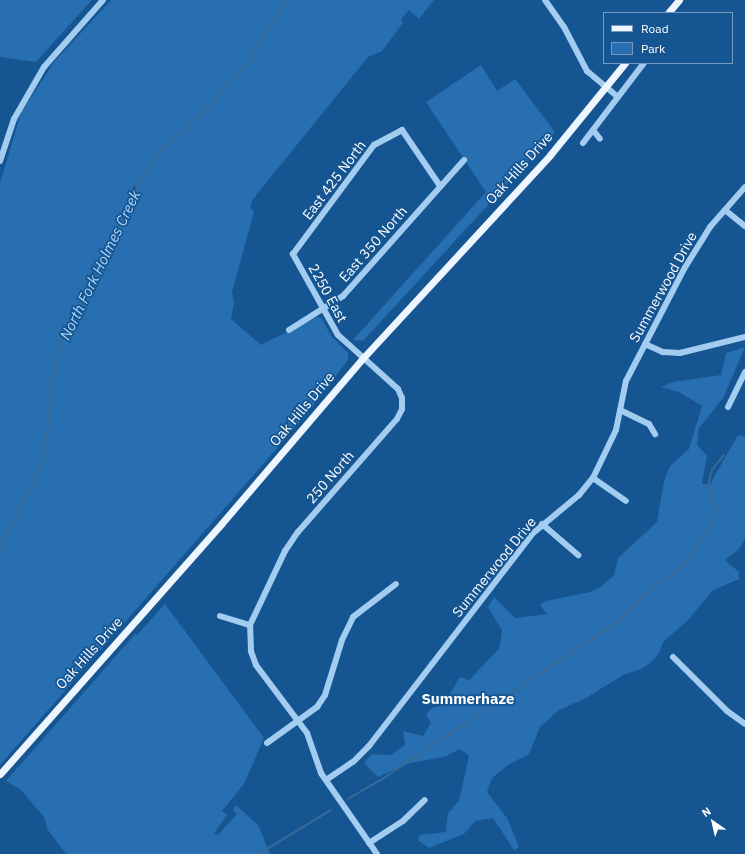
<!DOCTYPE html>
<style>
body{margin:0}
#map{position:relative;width:745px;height:854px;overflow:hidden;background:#155592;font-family:"IBM Plex Sans",sans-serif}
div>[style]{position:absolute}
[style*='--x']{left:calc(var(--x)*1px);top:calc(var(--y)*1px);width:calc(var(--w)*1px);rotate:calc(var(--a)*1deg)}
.green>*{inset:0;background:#276fb1}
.stream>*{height:1.5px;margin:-0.75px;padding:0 0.75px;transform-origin:0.75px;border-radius:0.75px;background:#3a6995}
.minor>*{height:6px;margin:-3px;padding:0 3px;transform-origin:3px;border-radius:3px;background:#a3ccf1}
.major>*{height:7px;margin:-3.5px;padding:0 3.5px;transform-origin:3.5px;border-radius:3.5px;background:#edf5ff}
span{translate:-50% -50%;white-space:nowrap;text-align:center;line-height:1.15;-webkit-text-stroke:3.5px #155592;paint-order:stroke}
.street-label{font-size:14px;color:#fff}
.water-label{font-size:15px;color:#afd6f8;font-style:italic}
.neighbourhood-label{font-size:15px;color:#fff;font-weight:700}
.legend{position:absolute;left:603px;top:12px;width:130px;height:52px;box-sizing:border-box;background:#155592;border:1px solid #7399be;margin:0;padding:5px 7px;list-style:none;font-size:12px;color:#fff}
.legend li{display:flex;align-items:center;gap:8px;height:20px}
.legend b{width:20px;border:1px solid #7399be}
.north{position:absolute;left:693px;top:802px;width:40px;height:40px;-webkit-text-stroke:3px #155592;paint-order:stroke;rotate:326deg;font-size:11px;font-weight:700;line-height:16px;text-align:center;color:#fff}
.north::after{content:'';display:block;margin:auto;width:14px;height:18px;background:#fff;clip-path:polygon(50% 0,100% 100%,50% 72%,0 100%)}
</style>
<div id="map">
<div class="green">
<div style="clip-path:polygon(0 0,92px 0,36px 62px,0 57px)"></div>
<div style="clip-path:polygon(111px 0,434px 0,419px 19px,409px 10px,401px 19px,403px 23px,382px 51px,368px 57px,253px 199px,250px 208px,254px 212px,232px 292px,234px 303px,231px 319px,261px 345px,317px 317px,322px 319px,331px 336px,348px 353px,348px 360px,307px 414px,0 765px,0 183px,21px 113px,54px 62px)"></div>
<div style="clip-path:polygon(481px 65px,497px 91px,515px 79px,555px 132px,363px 341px,353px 340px,486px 192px,426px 102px)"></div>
<div style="clip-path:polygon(745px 347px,723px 398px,699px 428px,697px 445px,707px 456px,702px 484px,710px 484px,738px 435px,745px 436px,745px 539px,740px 548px,725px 560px,739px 572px,739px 579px,712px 591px,688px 620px,663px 642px,659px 653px,650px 663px,641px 669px,623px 675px,586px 698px,559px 710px,540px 727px,529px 754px,508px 765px,492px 778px,487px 792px,507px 818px,519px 847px,514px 850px,493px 818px,475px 821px,464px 834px,429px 848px,418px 840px,420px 835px,446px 832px,448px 813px,459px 801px,469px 756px,460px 749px,444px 757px,410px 763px,378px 777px,364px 763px,372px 754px,391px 755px,405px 745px,403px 731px,423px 736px,431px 723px,426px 715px,429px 711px,434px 707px,443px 706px,460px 677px,469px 680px,499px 649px,502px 630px,488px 607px,494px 597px,515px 618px,547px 614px,540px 605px,546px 601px,590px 592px,601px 587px,614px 575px,618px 558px,657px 522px,664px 481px,670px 466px,689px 449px,702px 406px,679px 392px,661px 387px,673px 382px,721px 375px,726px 353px)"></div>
<div style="clip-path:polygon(165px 604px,264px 738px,244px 784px,222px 811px,227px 815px,214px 833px,218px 835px,237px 814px,233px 810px,236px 805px,258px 825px,270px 854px,66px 854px,48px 830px,44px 817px,20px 789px,6px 781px,135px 634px,137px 635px)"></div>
</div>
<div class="stream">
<div style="--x:0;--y:549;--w:93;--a:-63.7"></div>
<div style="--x:41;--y:466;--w:40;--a:-80"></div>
<div style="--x:48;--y:427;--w:43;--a:-86"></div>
<div style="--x:51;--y:384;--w:49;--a:-75.7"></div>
<div style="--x:63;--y:337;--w:157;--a:-63.9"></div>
<div style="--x:132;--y:196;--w:55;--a:-56"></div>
<div style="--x:163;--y:150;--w:65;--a:-43.8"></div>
<div style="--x:210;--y:105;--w:58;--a:-47.8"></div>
<div style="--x:249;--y:62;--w:44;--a:-59.9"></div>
<div style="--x:271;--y:24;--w:30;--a:-53"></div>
<div style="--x:348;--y:799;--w:38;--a:-30"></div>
<div style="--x:381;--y:780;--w:279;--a:-33.7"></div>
<div style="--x:613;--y:625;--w:50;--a:-42.6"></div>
<div style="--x:650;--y:591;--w:41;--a:-37.1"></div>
<div style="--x:683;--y:566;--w:50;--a:-55.7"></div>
<div style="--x:711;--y:525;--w:17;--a:-73"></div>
<div style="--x:716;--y:509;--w:24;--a:-109"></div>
<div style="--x:708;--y:486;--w:16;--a:-76"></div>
<div style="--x:712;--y:470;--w:19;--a:-51"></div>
<div style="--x:259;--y:854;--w:84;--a:-31.4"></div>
</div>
<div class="minor">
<div style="--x:545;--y:0;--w:33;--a:55"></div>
<div style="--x:564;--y:27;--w:50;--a:62.4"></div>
<div style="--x:587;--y:71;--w:40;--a:40"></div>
<div style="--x:593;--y:130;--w:11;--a:52"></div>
<div style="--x:583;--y:143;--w:101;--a:-52.7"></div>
<div style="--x:0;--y:161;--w:44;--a:-71.6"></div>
<div style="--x:14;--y:119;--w:60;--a:-60"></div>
<div style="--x:44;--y:67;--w:89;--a:-48.6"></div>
<div style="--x:725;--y:210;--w:26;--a:39"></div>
<div style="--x:289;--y:330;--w:64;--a:-32.2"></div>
<div style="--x:343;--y:296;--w:182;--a:-48.3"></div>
<div style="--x:645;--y:344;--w:20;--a:24"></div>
<div style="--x:663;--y:352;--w:17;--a:3"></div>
<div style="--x:680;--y:353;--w:67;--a:-13.8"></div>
<div style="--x:728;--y:407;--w:39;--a:-64"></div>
<div style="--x:620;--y:410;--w:32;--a:26"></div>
<div style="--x:649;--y:424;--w:12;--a:59"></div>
<div style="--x:593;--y:478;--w:40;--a:34.9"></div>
<div style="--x:542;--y:524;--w:48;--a:40.7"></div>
<div style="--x:220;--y:616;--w:31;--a:17"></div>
<div style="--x:673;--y:657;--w:76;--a:45"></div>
<div style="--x:727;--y:711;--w:22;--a:36"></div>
<div style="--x:267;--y:743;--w:62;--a:-35.8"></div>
<div style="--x:317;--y:707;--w:14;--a:-56"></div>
<div style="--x:325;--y:695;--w:58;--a:-72.8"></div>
<div style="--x:342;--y:640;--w:25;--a:-64"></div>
<div style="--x:353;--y:617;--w:54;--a:-37.5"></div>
<div style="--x:326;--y:780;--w:32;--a:-34"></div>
<div style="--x:353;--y:762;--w:23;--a:-45"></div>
<div style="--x:369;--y:746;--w:267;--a:-52.4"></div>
<div style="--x:532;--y:534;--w:61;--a:-39.7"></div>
<div style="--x:579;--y:495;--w:22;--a:-51"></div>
<div style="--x:593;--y:478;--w:53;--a:-64.4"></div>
<div style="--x:616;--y:430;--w:50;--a:-78.5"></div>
<div style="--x:626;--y:381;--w:126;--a:-62.6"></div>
<div style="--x:684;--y:269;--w:49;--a:-58.2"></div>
<div style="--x:710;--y:227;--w:53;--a:-48.8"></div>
<div style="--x:369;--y:843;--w:40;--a:-32.9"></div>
<div style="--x:403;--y:821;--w:30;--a:-44"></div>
<div style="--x:377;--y:854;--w:98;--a:-124.7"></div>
<div style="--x:321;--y:773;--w:42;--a:-109.3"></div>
<div style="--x:307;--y:733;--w:85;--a:-126.9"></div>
<div style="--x:256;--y:665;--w:15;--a:-110"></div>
<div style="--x:251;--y:651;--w:26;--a:-92"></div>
<div style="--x:250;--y:625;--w:82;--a:-64.7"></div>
<div style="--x:285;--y:551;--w:23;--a:-56"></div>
<div style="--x:298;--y:532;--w:150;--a:-48.8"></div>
<div style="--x:397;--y:419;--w:11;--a:-63"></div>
<div style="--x:402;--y:409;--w:11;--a:-90"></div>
<div style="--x:402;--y:398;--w:10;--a:-114"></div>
<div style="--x:398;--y:389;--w:81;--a:-138"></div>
<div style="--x:338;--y:335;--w:93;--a:-119.1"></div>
<div style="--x:293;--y:254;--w:136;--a:-53.4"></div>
<div style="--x:374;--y:145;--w:32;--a:-28"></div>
<div style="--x:402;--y:130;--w:68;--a:55.8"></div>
</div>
<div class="major">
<div style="--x:668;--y:13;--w:17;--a:-50"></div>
<div style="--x:0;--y:774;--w:335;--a:-48.5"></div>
<div style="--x:222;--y:523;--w:217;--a:-49.5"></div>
<div style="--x:363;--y:358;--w:276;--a:-47.3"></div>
<div style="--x:550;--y:155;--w:119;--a:-50.8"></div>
</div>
<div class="street-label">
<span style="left:519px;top:168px;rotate:-48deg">Oak Hills Drive</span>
<span style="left:334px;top:180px;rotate:-53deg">East 425 North</span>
<span style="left:373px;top:244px;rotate:-49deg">East 350 North</span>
<span style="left:663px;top:287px;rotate:-61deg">Summerwood Drive</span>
<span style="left:328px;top:293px;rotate:61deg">2250 East</span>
<span style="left:302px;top:409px;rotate:-50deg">Oak Hills Drive</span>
<span style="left:330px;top:477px;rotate:-49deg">250 North</span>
<span style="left:494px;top:567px;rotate:-51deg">Summerwood Drive</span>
<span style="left:89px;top:653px;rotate:-48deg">Oak Hills Drive</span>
</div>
<div class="water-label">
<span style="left:100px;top:265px;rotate:-64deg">North Fork Holmes Creek</span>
</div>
<div class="neighbourhood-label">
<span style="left:468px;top:699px">Summerhaze</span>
</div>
<ul class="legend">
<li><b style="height:5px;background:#edf5ff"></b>Road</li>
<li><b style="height:11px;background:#276fb1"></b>Park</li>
</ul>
<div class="north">N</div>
</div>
